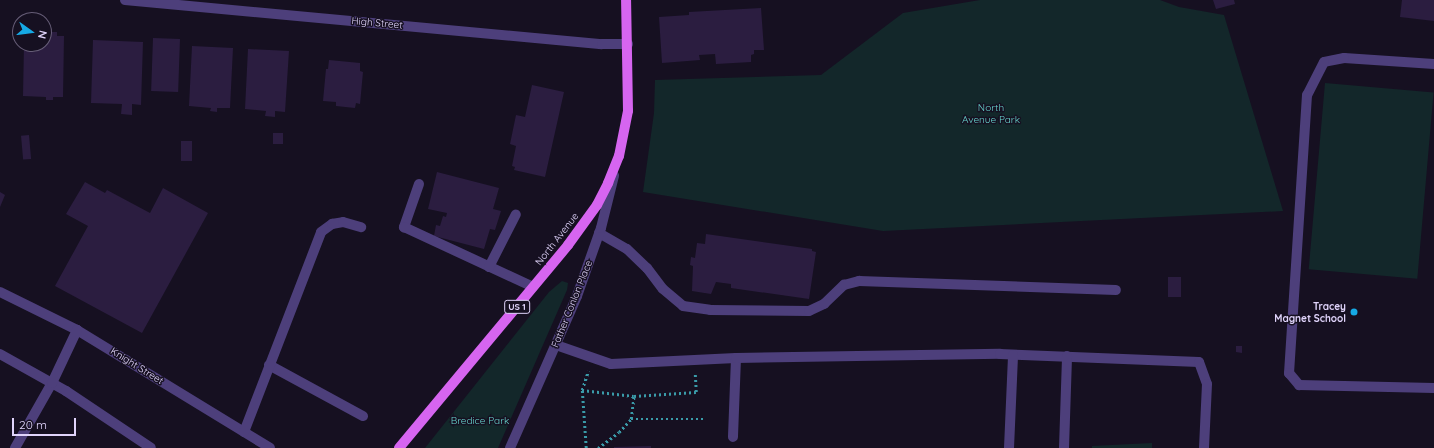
<!DOCTYPE html>
<style>
body{margin:0}
#map{position:relative;width:1434px;height:448px;overflow:hidden;background:#161021;font-family:Quicksand,sans-serif}
div>[style]{position:absolute}
[style*='--x']{left:calc(var(--x)*1px);top:calc(var(--y)*1px);width:calc(var(--w)*1px);rotate:calc(var(--a)*1deg)}
.green>*{inset:0;background:#13272a;transform-origin:0 0}
.building>*{inset:0;background:#2b1d40;transform-origin:0 0}
.path>*{height:2.5px;margin-top:-1.25px;transform-origin:0;background:repeating-linear-gradient(90deg,#3a9ba9 0 2px,transparent 0 5px)}
.minor>*{height:10px;margin:-5px;padding:0 5px;transform-origin:5px;border-radius:5px;background:#4d3f7b}
.major>*{height:10px;margin:-5px;padding:0 5px;transform-origin:5px;border-radius:5px;background:#d665f0}
.dots>*{width:11px;height:11px;translate:-50% -50%;box-sizing:border-box;border:2px solid #161021;border-radius:50%}
span{translate:-50% -50%;white-space:nowrap;text-align:center;line-height:1.15;-webkit-text-stroke:3px #161021;paint-order:stroke}
.shield-label span{padding:1px 3px;background:#161021;border:1px solid;border-radius:3px;-webkit-text-stroke-width:0}
.shield-label{font-size:9px;color:#e0d4fb;font-weight:700}
.street-label{font-size:10px;color:#e0d4fb}
.park-label{font-size:10px;color:#67d4cd}
.poi-label{font-size:10px;color:#e0d4fb;font-weight:700}
.right{translate:-100% -50%;text-align:right}
.north{position:absolute;left:12px;top:12px;width:40px;height:40px;box-sizing:border-box;background:#161021;border:1px solid #675e78;border-radius:50%;rotate:104deg;font-size:11px;font-weight:700;line-height:16px;text-align:center;color:#e0d4fb}
.north::after{content:'';display:block;margin:auto;width:14px;height:18px;background:#16a9e5;clip-path:polygon(50% 0,100% 100%,50% 72%,0 100%)}
.scale{position:absolute;left:12px;top:418px;width:64px;height:18px;box-sizing:border-box;border:2px solid #e0d4fb;border-top:0;padding-left:5px;font-size:12px;line-height:14px;white-space:nowrap;color:#e0d4fb;-webkit-text-stroke:3px #161021;paint-order:stroke}
</style>
<div id="map">
<div class="green">
<div style="clip-path:polygon(980px 0,1160px 0,1179px 7px,1224px 15px,1283px 211px,883px 231px,643px 192px,654px 113px,655px 80px,821px 75px,903px 13px)"></div>
<div style="left:1325px;top:83px;width:109px;height:187px;rotate:5deg"></div>
<div style="clip-path:polygon(562px 281px,568px 283px,567px 290px,498px 448px,425px 448px,549px 292px)"></div>
<div style="clip-path:polygon(1152px 443px,1152px 448px,1092px 448px,1092px 446px)"></div>
</div>
<div class="building">
<div style="clip-path:polygon(1213px 0,1234px 0,1235px 4px,1216px 9px)"></div>
<div style="clip-path:polygon(1402px 0,1434px 0,1434px 21px,1400px 17px)"></div>
<div style="clip-path:polygon(761px 8px,764px 50px,754px 50px,754px 54px,751px 55px,751px 62px,716px 64px,715px 54px,699px 55px,700px 60px,662px 63px,659px 17px,689px 15px,689px 12px)"></div>
<div style="clip-path:polygon(44px 32px,57px 32px,57px 36px,64px 36px,63px 97px,53px 97px,53px 100px,46px 100px,46px 97px,23px 96px,24px 44px,44px 44px)"></div>
<div style="left:153px;top:38px;width:27px;height:53px;rotate:2deg"></div>
<div style="clip-path:polygon(93px 40px,143px 42px,141px 105px,132px 104px,132px 115px,121px 114px,122px 104px,91px 103px)"></div>
<div style="clip-path:polygon(192px 46px,233px 48px,230px 108px,217px 108px,217px 112px,210px 111px,211px 108px,189px 106px)"></div>
<div style="clip-path:polygon(248px 49px,289px 51px,285px 112px,275px 111px,275px 117px,265px 116px,266px 111px,245px 109px)"></div>
<div style="clip-path:polygon(329px 60px,360px 63px,360px 71px,363px 72px,360px 104px,356px 103px,355px 108px,336px 106px,336px 102px,323px 101px,326px 69px,328px 69px)"></div>
<div style="clip-path:polygon(532px 85px,564px 92px,545px 177px,514px 170px,515px 167px,512px 166px,516px 146px,510px 144px,516px 115px,525px 117px)"></div>
<div style="left:273px;top:133px;width:10px;height:11px"></div>
<div style="left:29px;top:135px;width:24px;height:8px;rotate:85deg"></div>
<div style="left:181px;top:141px;width:11px;height:20px"></div>
<div style="clip-path:polygon(437px 172px,499px 188px,493px 209px,501px 211px,495px 230px,490px 229px,484px 249px,434px 236px,436px 225px,440px 226px,443px 216px,446px 217px,447px 213px,428px 209px)"></div>
<div style="clip-path:polygon(85px 182px,105px 193px,107px 190px,150px 213px,163px 188px,208px 213px,142px 333px,55px 286px,88px 226px,66px 214px)"></div>
<div style="clip-path:polygon(0 192px,5px 195px,0 207px)"></div>
<div style="clip-path:polygon(706px 234px,812px 249px,812px 251px,816px 252px,809px 299px,731px 288px,731px 284px,716px 282px,711px 294px,692px 291px,693px 266px,690px 265px,691px 257px,695px 258px,697px 243px,705px 244px)"></div>
<div style="left:1168px;top:277px;width:13px;height:20px"></div>
<div style="clip-path:polygon(1236px 346px,1242px 346px,1242px 353px,1236px 352px)"></div>
<div style="clip-path:polygon(651px 446px,651px 448px,614px 448px,614px 447px)"></div>
</div>
<div class="path">
<div style="--x:582;--y:390;--w:52;--a:6.6"></div>
<div style="--x:634;--y:396;--w:62;--a:-3.7"></div>
<div style="--x:696;--y:392;--w:18;--a:-93"></div>
<div style="--x:631;--y:419;--w:75;--a:0"></div>
<div style="--x:586;--y:448;--w:58;--a:-93.9"></div>
<div style="--x:582;--y:390;--w:20;--a:-72"></div>
<div style="--x:598;--y:448;--w:26;--a:-37"></div>
<div style="--x:619;--y:432;--w:18;--a:-47"></div>
<div style="--x:631;--y:419;--w:23;--a:-83"></div>
</div>
<div class="minor">
<div style="--x:125;--y:0;--w:479;--a:5.3"></div>
<div style="--x:602;--y:44;--w:26;--a:0"></div>
<div style="--x:1434;--y:64;--w:90;--a:-176.2"></div>
<div style="--x:1344;--y:58;--w:20;--a:169"></div>
<div style="--x:1324;--y:62;--w:37;--a:117"></div>
<div style="--x:1307;--y:95;--w:279;--a:93.7"></div>
<div style="--x:1289;--y:373;--w:16;--a:50"></div>
<div style="--x:1299;--y:385;--w:135;--a:1.3"></div>
<div style="--x:419;--y:184;--w:46;--a:109.2"></div>
<div style="--x:404;--y:227;--w:142;--a:24.9"></div>
<div style="--x:599;--y:233;--w:32;--a:30"></div>
<div style="--x:627;--y:249;--w:28;--a:44"></div>
<div style="--x:647;--y:268;--w:26;--a:53"></div>
<div style="--x:663;--y:289;--w:26;--a:40"></div>
<div style="--x:683;--y:306;--w:27;--a:8"></div>
<div style="--x:710;--y:310;--w:99;--a:0.6"></div>
<div style="--x:809;--y:311;--w:17;--a:-25"></div>
<div style="--x:824;--y:304;--w:28;--a:-44"></div>
<div style="--x:844;--y:285;--w:16;--a:-15"></div>
<div style="--x:859;--y:281;--w:257;--a:2"></div>
<div style="--x:489;--y:267;--w:59;--a:-63"></div>
<div style="--x:0;--y:292;--w:86;--a:26.3"></div>
<div style="--x:77;--y:330;--w:226;--a:31.4"></div>
<div style="--x:556;--y:345;--w:58;--a:19.1"></div>
<div style="--x:611;--y:364;--w:125;--a:-2.7"></div>
<div style="--x:736;--y:358;--w:79;--a:92.2"></div>
<div style="--x:0;--y:354;--w:76;--a:29.3"></div>
<div style="--x:66;--y:391;--w:102;--a:33.8"></div>
<div style="--x:736;--y:358;--w:264;--a:-0.9"></div>
<div style="--x:1000;--y:354;--w:199;--a:2.3"></div>
<div style="--x:1199;--y:362;--w:23;--a:70"></div>
<div style="--x:1207;--y:384;--w:64;--a:92.7"></div>
<div style="--x:269;--y:365;--w:107;--a:28.5"></div>
<div style="--x:244;--y:432;--w:214;--a:-68.9"></div>
<div style="--x:321;--y:232;--w:14;--a:-36"></div>
<div style="--x:332;--y:224;--w:11;--a:-10"></div>
<div style="--x:343;--y:222;--w:19;--a:16"></div>
<div style="--x:15;--y:448;--w:75;--a:-60.4"></div>
<div style="--x:52;--y:383;--w:59;--a:-64.7"></div>
<div style="--x:510;--y:448;--w:166;--a:-66.2"></div>
<div style="--x:577;--y:296;--w:72;--a:-70.6"></div>
<div style="--x:601;--y:228;--w:54;--a:-76"></div>
<div style="--x:1009;--y:448;--w:93;--a:-87.5"></div>
<div style="--x:1064;--y:448;--w:92;--a:-88.1"></div>
</div>
<div class="major">
<div style="--x:399;--y:448;--w:264;--a:-50.2"></div>
<div style="--x:568;--y:245;--w:49;--a:-54.1"></div>
<div style="--x:597;--y:205;--w:25;--a:-63"></div>
<div style="--x:608;--y:183;--w:29;--a:-68"></div>
<div style="--x:619;--y:156;--w:46;--a:-78.7"></div>
<div style="--x:628;--y:111;--w:111;--a:-91"></div>
</div>
<div class="dots">
<div style="left:1354px;top:312px;background:#16a9e5"></div>
</div>
<div class="shield-label">
<span style="left:517px;top:307px">US 1</span>
</div>
<div class="street-label">
<span style="left:377px;top:23px;rotate:5deg">High Street</span>
<span style="left:557px;top:239px;rotate:-52deg">North Avenue</span>
<span style="left:572px;top:304px;rotate:-68deg">Father Conlon Place</span>
<span style="left:137px;top:366px;rotate:32deg">Knight Street</span>
</div>
<div class="park-label">
<span style="left:991px;top:113px">North<br>Avenue Park</span>
<span style="left:480px;top:421px">Bredice Park</span>
</div>
<div class="poi-label">
<span class="right" style="left:1346px;top:312px">Tracey<br>Magnet School</span>
</div>
<div class="north">N</div>
<div class="scale">20 m</div>
</div>
